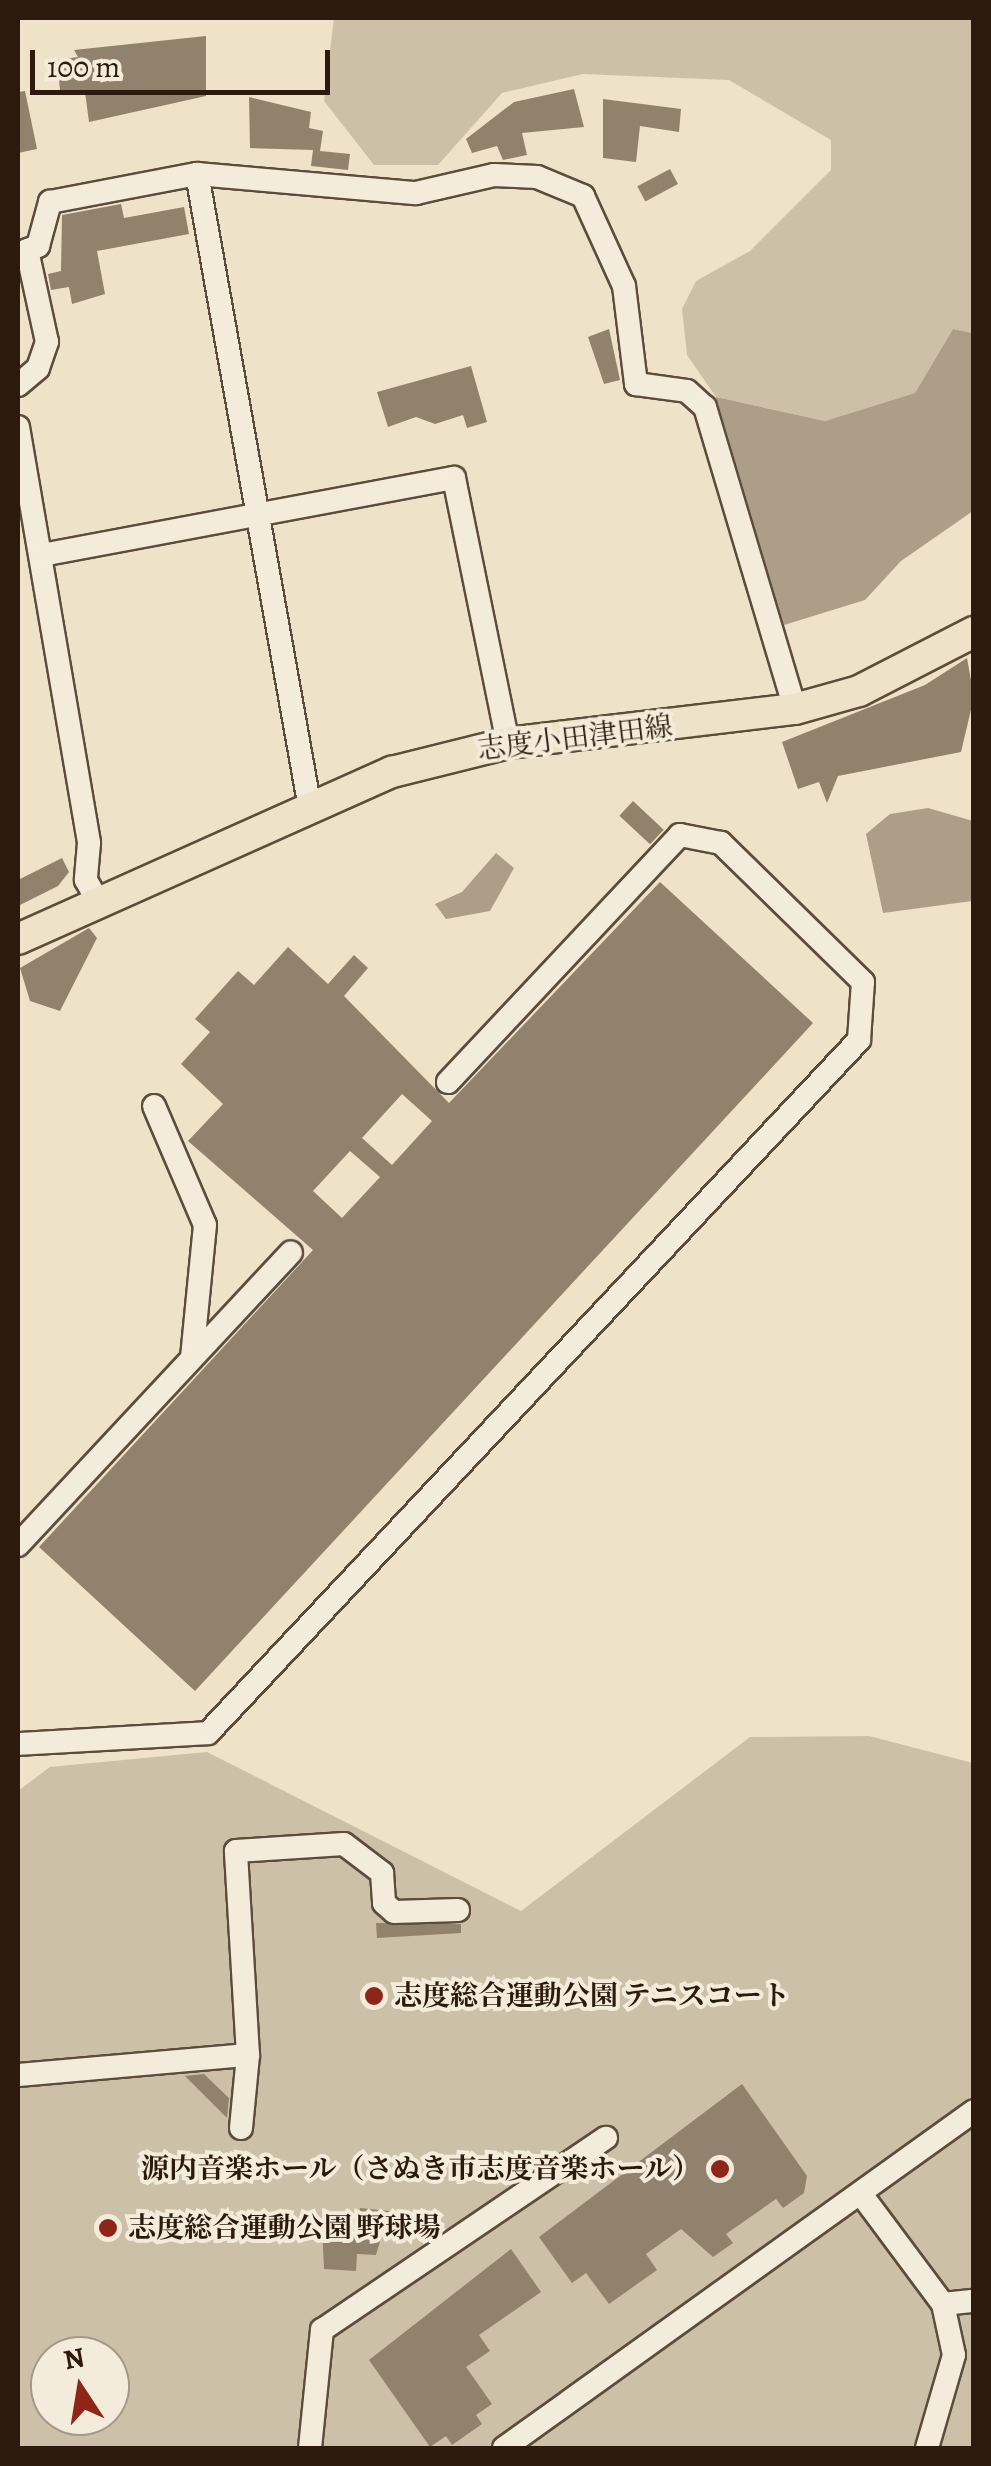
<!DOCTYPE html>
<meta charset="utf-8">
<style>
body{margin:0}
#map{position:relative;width:991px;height:2466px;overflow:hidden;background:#eee2c8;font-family:Alegreya,"Noto Serif JP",serif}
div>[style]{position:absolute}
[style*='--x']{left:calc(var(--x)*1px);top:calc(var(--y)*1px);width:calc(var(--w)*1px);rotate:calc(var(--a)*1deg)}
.green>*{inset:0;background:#cdc0a8}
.water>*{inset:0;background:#ac9e88}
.building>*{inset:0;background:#91826e;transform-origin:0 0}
.roads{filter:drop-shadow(2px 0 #5c4c3c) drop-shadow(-2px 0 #5c4c3c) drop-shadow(0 2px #5c4c3c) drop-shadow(0 -2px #5c4c3c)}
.minor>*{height:22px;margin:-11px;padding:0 11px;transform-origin:11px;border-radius:11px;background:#f4ecdb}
.major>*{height:30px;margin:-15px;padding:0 15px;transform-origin:15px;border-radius:15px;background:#eee2c8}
.dots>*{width:28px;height:28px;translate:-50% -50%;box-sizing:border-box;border:5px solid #f4ecdb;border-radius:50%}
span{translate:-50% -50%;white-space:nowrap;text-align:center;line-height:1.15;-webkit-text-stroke:8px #f4ecdb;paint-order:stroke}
.street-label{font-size:28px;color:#2c1a0d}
.poi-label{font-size:28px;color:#2c1a0d;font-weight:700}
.left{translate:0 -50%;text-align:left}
.right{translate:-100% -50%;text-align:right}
.frame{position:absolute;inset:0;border:20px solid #2c1a0d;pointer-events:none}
.north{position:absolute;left:30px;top:2336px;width:100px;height:100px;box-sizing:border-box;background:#f4ecdb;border:2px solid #a49889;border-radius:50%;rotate:348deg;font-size:28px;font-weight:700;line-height:40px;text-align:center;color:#2c1a0d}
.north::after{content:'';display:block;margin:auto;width:35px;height:45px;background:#8f2418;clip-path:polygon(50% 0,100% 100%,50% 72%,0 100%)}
.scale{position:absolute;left:30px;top:50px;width:300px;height:45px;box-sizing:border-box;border:5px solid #2c1a0d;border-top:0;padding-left:12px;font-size:30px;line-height:35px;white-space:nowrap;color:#2c1a0d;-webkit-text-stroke:8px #f4ecdb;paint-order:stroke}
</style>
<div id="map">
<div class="green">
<div style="clip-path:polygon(334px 18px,973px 18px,973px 333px,953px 329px,915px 393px,825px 421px,716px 397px,687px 355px,682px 309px,696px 281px,750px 251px,831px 170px,831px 140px,729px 80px,583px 74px,502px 93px,438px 165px,374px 165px,324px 101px)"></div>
<div style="clip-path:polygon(evenodd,869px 1736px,973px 1763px,973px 2448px,18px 2448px,18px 1791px,50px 1767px,207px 1752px,521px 1911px,750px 1737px,869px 1736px,50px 2356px,110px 2356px,110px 2416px,50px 2416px,50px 2356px)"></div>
</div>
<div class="water">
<div style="clip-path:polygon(953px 329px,973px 333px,973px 511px,901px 561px,865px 600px,784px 625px,716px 397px,825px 421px,915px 393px)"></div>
<div style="clip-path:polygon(928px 808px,973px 821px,972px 901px,883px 913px,866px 834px,890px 814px)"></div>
<div style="clip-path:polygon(496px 853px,514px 868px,490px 911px,446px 919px,435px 904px,462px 892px)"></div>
</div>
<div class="building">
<div style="clip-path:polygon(206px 36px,206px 96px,89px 122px,85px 92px,60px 90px,57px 60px,78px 57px,74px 50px)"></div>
<div style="clip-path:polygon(574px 89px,584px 127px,522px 133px,527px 155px,503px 160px,497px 146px,472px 153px,466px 139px,514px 102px)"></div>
<div style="clip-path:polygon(25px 91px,37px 149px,18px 153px,18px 92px)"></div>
<div style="clip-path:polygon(249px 97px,311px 112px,309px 128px,323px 131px,320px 151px,350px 154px,348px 170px,311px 166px,313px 150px,250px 148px)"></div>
<div style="clip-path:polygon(603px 99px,681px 109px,679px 132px,640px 126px,636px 162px,603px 158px)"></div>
<div style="left:670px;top:169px;width:17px;height:37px;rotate:62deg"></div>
<div style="clip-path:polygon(121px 204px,124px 218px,184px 207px,189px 234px,97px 251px,105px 294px,72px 304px,69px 287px,51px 290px,48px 274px,61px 271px,62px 215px)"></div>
<div style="clip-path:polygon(609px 329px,620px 380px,604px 384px,588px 337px)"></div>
<div style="clip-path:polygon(471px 366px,487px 422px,467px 428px,463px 415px,435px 424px,416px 417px,388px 427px,377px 392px)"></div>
<div style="clip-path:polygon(967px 658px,974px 697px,961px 752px,838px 776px,827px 803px,819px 782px,798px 789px,782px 742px,925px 685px)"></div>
<div style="left:633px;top:801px;width:42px;height:20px;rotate:43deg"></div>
<div style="clip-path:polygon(62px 858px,69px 872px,58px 886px,18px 906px,18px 880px)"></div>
<div style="clip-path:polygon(evenodd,660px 882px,813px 1023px,195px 1691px,39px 1547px,313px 1250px,188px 1141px,223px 1104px,181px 1064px,210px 1032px,195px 1019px,238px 971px,254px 985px,288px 947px,328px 984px,354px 955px,368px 968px,344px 996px,449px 1103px,660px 882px,402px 1094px,432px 1121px,392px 1165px,362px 1138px,402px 1094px,660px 882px,350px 1151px,380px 1177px,342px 1218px,313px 1191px,350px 1151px)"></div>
<div style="clip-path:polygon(89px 928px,97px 938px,60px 1011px,30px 1001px,20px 968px)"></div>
<div style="clip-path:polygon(376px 1923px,461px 1924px,461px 1933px,377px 1938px)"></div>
<div style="clip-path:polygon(204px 2074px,229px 2098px,227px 2118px,185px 2076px)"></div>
<div style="clip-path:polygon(742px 2084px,807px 2176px,804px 2193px,783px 2208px,776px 2199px,726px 2234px,733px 2243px,713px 2257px,681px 2229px,646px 2254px,657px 2270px,609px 2304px,586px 2273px,572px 2283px,539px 2237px)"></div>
<div style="clip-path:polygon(360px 2208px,389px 2211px,376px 2255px,357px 2254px,356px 2271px,324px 2269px,322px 2224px,358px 2226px)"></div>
<div style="clip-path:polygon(511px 2249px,541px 2292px,479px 2335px,490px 2351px,466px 2367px,492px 2404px,476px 2415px,482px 2424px,452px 2445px,446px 2436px,430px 2447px,369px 2360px)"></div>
</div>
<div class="roads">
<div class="minor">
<div style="--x:197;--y:174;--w:639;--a:79.9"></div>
<div style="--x:18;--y:254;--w:22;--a:-22"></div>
<div style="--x:38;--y:246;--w:46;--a:-74.7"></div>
<div style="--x:50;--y:202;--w:150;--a:-10.8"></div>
<div style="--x:197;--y:174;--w:220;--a:5"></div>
<div style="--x:416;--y:193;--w:80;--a:-13"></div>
<div style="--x:494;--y:175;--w:43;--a:2.7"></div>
<div style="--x:537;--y:177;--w:50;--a:22.4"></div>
<div style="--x:583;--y:196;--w:99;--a:65.5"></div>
<div style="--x:624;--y:286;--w:99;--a:83"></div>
<div style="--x:636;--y:384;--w:51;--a:7.8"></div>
<div style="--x:687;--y:391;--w:24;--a:42"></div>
<div style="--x:705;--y:407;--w:315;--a:73.4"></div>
<div style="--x:18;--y:385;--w:26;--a:-40"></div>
<div style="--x:38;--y:368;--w:28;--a:-71"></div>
<div style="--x:47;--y:342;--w:94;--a:-102.3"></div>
<div style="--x:18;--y:427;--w:422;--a:80.3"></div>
<div style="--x:89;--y:843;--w:37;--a:95"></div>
<div style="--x:86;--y:880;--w:25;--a:61"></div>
<div style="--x:42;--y:555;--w:419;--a:-10.6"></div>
<div style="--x:454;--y:478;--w:270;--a:78.5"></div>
<div style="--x:154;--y:1106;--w:129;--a:66.8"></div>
<div style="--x:205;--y:1225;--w:133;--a:95.6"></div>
<div style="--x:18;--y:1545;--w:400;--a:-47"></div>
<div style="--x:18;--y:1744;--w:190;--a:-3.3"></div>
<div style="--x:208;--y:1733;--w:951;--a:-46.79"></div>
<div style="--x:859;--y:1040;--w:58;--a:-86.1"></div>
<div style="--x:863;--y:982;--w:199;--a:-135.6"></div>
<div style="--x:721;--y:843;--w:42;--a:-169"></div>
<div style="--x:680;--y:835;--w:339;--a:133.2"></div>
<div style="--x:18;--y:2075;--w:231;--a:-5"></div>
<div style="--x:241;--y:2128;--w:73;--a:-84.5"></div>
<div style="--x:248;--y:2055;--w:204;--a:-93.4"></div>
<div style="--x:236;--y:1851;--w:108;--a:-3.7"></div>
<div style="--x:344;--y:1844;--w:48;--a:37.3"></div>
<div style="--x:382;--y:1873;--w:30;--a:86"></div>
<div style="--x:384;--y:1903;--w:13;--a:42"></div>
<div style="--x:394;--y:1912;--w:64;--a:-1.8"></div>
<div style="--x:861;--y:2194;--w:137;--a:53.3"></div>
<div style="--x:943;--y:2304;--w:52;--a:77.8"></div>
<div style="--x:954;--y:2355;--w:97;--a:106.2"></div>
<div style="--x:943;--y:2304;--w:31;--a:-6"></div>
<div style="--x:310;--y:2448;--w:119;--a:-84.2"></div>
<div style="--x:322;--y:2330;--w:343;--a:-34.1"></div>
<div style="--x:504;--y:2448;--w:578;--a:-35.64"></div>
</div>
<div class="major">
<div style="--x:18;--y:939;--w:410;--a:-24.1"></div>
<div style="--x:392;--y:772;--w:120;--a:-14"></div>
<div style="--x:508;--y:743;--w:289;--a:-6.8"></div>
<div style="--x:795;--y:709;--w:66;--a:-15.7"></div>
<div style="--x:859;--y:691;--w:129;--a:-27.2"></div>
</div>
</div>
<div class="dots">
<div style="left:374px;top:1996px;background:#8f2418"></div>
<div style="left:720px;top:2169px;background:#8f2418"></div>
<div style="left:108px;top:2228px;background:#8f2418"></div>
</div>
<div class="street-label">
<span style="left:575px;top:738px;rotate:-7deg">志度小田津田線</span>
</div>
<div class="poi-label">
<span class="left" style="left:394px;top:1996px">志度総合運動公園 テニスコート</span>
<span class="right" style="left:700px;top:2169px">源内音楽ホール（さぬき市志度音楽ホール）</span>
<span class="left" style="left:128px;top:2228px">志度総合運動公園 野球場</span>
</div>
<div class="frame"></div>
<div class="north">N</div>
<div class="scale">100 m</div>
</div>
